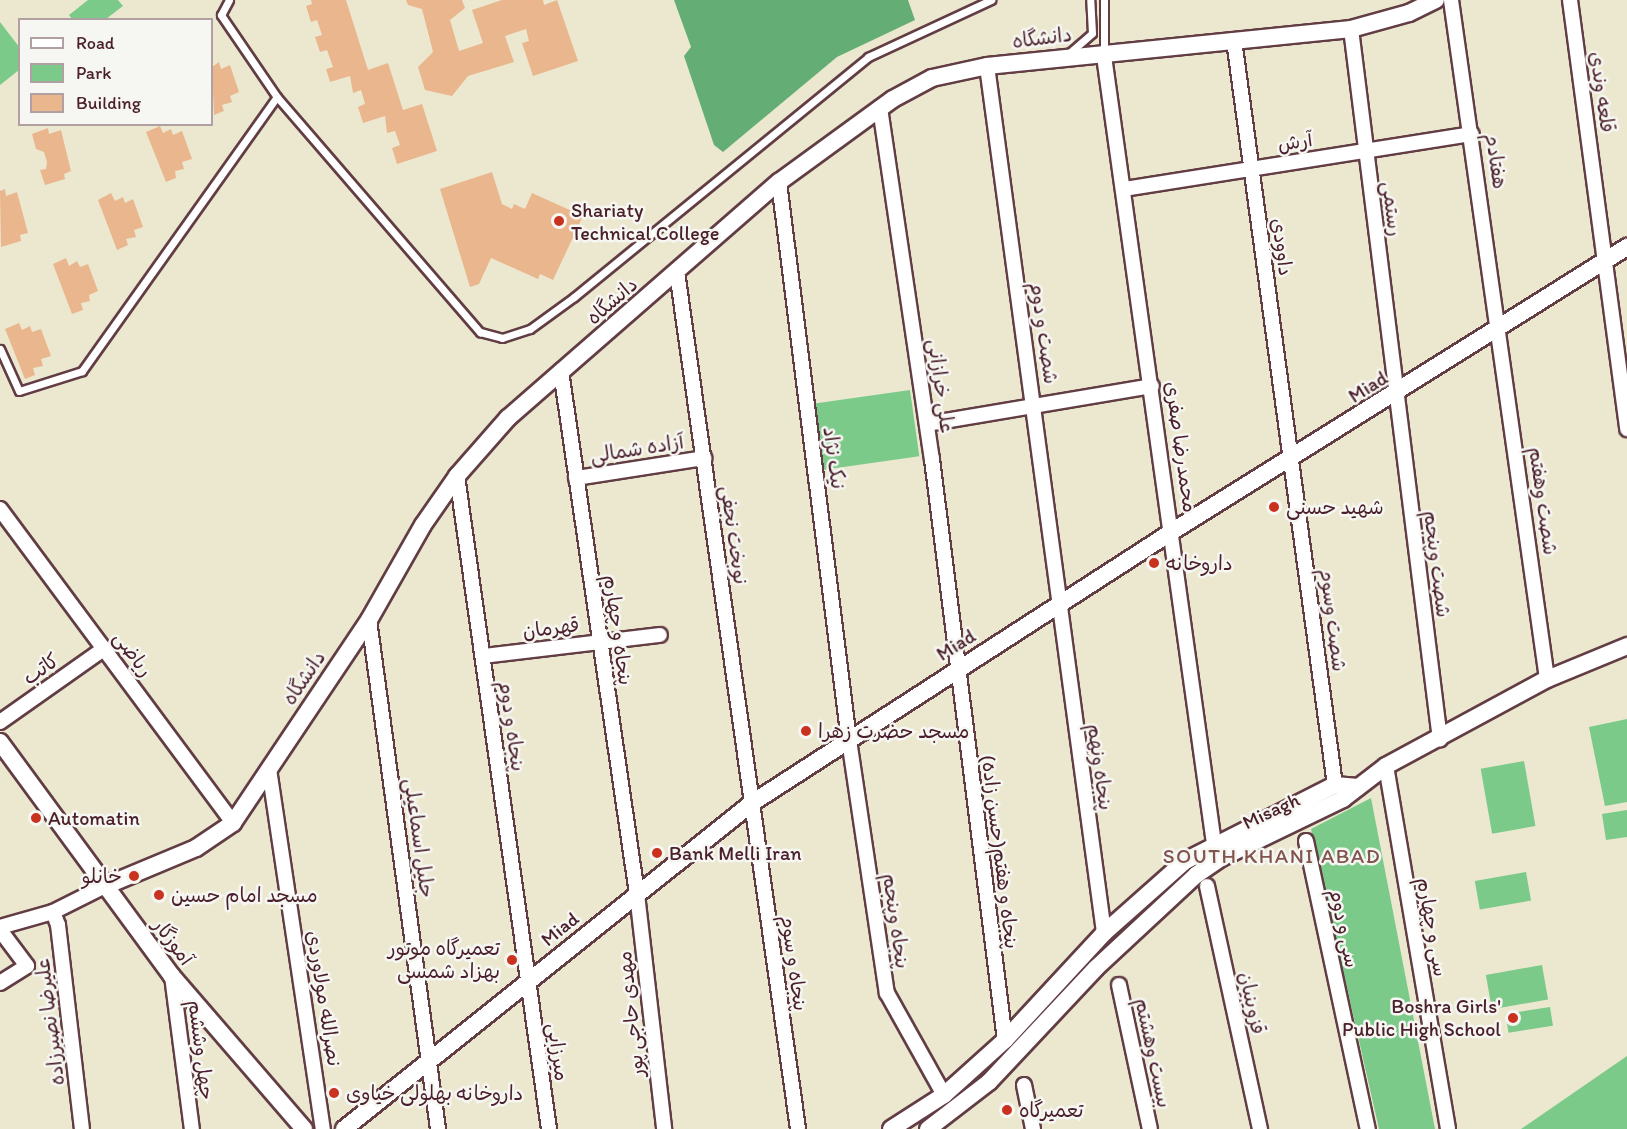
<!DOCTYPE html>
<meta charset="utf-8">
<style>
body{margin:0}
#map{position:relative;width:1627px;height:1129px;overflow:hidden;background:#ece8d0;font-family:Itim,"Playpen Sans Arabic",sans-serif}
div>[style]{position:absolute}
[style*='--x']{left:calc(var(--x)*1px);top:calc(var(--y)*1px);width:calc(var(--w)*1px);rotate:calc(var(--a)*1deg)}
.green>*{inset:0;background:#7bca8a;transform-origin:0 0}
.forest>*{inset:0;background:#64ae76}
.building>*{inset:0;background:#eab68e}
.roads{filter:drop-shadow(2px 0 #623d44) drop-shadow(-2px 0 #623d44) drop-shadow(0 2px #623d44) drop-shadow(0 -2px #623d44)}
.service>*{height:7px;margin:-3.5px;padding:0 3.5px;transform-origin:3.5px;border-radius:3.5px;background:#fff}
.minor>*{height:14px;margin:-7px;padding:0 7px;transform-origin:7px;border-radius:7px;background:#fff}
.tertiary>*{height:16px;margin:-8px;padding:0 8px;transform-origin:8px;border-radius:8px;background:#fff}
.dots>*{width:16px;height:16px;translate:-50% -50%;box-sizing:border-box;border:3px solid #f6f6f2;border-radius:50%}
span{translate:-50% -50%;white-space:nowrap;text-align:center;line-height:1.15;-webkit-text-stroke:5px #f6f6f2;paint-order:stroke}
.street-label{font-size:20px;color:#4a1f2b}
.poi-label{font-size:20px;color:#4a1f2b}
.left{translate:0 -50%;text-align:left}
.right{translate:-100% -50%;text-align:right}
.neighbourhood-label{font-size:21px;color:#82544e;letter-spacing:1.5px}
.legend{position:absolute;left:18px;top:18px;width:195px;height:108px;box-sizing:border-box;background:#f6f6f2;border:2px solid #b1a0a2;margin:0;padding:8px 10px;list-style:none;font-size:18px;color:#4a1f2b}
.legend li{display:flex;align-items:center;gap:12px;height:30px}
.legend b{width:30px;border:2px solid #b1a0a2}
</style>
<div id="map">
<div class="green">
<div style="clip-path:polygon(88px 0,118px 0,123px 6px,106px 19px,72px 19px,69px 15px)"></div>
<div style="clip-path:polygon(0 22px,20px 48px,19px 70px,0 85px)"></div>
<div style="left:910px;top:390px;width:67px;height:98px;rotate:82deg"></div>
<div style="clip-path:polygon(1627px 719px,1627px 802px,1605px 806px,1589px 727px)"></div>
<div style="left:1524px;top:761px;width:66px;height:44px;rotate:80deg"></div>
<div style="clip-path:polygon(1371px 798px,1435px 1129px,1379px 1129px,1311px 829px)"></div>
<div style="clip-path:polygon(1627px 810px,1627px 837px,1606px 840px,1602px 814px)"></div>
<div style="left:1526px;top:872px;width:29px;height:52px;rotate:80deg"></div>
<div style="left:1542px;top:965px;width:35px;height:57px;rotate:80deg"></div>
<div style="left:1550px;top:1007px;width:19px;height:45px;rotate:81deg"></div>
<div style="clip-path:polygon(1627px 1056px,1627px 1129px,1521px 1129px)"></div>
</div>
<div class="forest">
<div style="clip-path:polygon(674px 0,908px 0,915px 20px,837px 57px,723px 152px,714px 145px,684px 56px,691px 47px)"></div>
</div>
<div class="building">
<div style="clip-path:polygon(311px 0,346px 0,368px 70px,388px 63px,403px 110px,422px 104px,437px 151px,397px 164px,392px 148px,400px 145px,395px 131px,387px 133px,385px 116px,363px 123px,358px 107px,365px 104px,361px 90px,353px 93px,350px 76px,330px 82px,326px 69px,333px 67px,327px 50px,320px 52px,315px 37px,322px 35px,317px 20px,311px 22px,306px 6px,312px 4px)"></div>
<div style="clip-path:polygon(406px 0,462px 0,465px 8px,450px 20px,459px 51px,483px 43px,472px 10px,502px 0,543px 0,544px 5px,557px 0,578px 61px,533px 76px,522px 43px,529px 41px,526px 29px,505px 36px,514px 62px,468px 76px,452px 96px,425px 90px,418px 67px,433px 52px,422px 9px,408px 5px)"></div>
<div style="clip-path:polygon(219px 62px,221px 69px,230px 65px,239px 92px,230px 96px,232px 102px,222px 105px,224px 111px,214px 115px,212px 67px)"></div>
<div style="clip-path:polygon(160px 126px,163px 133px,171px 129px,173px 135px,182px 131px,192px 159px,182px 162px,184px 169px,175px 171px,176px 178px,166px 182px,146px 132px)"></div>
<div style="clip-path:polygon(48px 128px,49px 134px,61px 130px,71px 171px,64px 174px,65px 179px,45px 185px,40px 170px,46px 169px,47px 162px,44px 152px,36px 149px,32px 134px)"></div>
<div style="clip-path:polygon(492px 172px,502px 204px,512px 209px,514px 204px,525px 209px,532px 193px,583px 216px,553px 280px,540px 274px,538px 279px,491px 258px,479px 284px,470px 287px,440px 189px)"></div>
<div style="clip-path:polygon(5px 189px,6px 196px,17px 192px,28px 233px,20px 235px,21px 241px,1px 247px,0 191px)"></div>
<div style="clip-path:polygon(111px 193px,115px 201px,123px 197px,125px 203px,133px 199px,143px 227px,134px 230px,136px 237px,126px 239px,128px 245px,117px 250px,98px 200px)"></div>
<div style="clip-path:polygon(66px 258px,69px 266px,77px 261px,80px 267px,88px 264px,98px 291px,89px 295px,90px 301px,81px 303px,83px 310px,72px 314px,53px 264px)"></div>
<div style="clip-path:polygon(19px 323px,22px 330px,30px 326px,32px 332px,41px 329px,51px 356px,41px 359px,43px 366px,33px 368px,35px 375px,25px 379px,5px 329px)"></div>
</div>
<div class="roads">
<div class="service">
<div style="--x:229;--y:0;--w:17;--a:118"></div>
<div style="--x:221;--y:15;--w:99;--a:55.7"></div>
<div style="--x:277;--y:97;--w:311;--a:49.2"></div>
<div style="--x:480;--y:332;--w:23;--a:15"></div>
<div style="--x:502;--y:338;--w:29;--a:-18"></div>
<div style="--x:530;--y:329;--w:54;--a:-36"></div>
<div style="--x:574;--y:297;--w:380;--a:-39.2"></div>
<div style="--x:868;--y:57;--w:136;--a:-24.9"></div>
<div style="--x:1104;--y:0;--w:53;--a:90"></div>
<div style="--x:1067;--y:55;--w:33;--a:-41"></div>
<div style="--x:1092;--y:33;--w:33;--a:-93"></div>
<div style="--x:0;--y:349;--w:46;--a:65.7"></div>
<div style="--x:19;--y:391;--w:66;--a:-17.6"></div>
<div style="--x:82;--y:371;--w:336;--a:-54.6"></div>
</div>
<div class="minor">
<div style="--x:1451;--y:0;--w:686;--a:81.95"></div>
<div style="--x:1570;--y:0;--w:433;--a:82.4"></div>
<div style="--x:1351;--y:29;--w:716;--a:82.86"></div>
<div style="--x:1234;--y:40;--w:752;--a:82.28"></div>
<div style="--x:1104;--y:56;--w:796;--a:82.05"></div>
<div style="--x:987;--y:66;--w:875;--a:82.31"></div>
<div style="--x:880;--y:108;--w:355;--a:81.6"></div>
<div style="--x:932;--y:459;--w:586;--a:82.84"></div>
<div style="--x:779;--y:182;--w:562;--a:82.85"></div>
<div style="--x:849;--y:740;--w:256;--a:81.5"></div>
<div style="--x:887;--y:993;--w:117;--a:60.8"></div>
<div style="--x:1124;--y:189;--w:352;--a:-9"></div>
<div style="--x:677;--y:272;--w:865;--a:81.96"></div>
<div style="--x:561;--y:371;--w:528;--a:81.73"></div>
<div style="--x:637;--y:894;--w:237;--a:83.4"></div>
<div style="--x:927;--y:424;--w:228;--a:-9.6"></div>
<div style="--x:457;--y:476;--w:659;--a:81.98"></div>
<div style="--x:576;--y:478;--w:130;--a:-8.9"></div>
<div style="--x:0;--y:509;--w:391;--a:53.4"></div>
<div style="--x:369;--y:620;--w:514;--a:82.28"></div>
<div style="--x:483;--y:656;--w:178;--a:-6.8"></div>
<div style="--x:0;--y:722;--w:128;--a:-35.2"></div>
<div style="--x:1386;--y:766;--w:368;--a:80.3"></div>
<div style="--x:269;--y:769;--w:364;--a:81.5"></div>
<div style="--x:1306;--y:841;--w:295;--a:77.9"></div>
<div style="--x:1207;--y:886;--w:249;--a:77.7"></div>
<div style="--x:53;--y:912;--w:14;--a:69"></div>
<div style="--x:58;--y:925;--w:205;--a:83.3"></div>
<div style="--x:0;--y:927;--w:55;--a:-15.8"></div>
<div style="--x:53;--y:912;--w:58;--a:-26.6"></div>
<div style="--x:0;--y:930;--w:45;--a:53.1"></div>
<div style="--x:27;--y:966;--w:32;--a:148"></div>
<div style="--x:172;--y:976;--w:154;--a:82.6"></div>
<div style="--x:1119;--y:985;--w:147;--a:77.9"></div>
<div style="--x:1024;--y:1085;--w:45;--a:78.4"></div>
</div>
<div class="tertiary">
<div style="--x:0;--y:742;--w:290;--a:53.7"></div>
<div style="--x:172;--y:976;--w:202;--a:49.2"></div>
<div style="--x:105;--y:886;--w:99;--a:-22.7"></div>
<div style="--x:196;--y:848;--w:45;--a:-34"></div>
<div style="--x:233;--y:823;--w:244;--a:-56.2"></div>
<div style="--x:369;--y:620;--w:109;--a:-60.4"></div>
<div style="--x:423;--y:525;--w:60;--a:-55.2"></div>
<div style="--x:457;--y:476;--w:77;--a:-48.7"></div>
<div style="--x:508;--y:418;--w:359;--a:-41.1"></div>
<div style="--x:779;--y:182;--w:141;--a:-36.1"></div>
<div style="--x:893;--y:99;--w:44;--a:-28.3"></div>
<div style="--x:932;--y:78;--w:56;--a:-12.3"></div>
<div style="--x:987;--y:66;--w:366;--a:-5.8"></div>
<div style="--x:1351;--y:29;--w:60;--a:-15.4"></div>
<div style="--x:1409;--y:13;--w:30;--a:-26"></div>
<div style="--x:344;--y:1129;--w:522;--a:-38.63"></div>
<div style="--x:752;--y:803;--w:501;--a:-32.87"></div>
<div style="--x:1173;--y:531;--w:536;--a:-32.03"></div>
<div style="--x:891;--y:1129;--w:63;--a:-32.7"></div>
<div style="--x:944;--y:1095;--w:82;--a:-42"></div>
<div style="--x:1005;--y:1040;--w:146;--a:-47.2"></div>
<div style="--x:1104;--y:933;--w:108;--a:-41.6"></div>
<div style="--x:1185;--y:861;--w:168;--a:-26.9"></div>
<div style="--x:1335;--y:785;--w:23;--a:5"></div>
<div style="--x:928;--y:1129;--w:77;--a:-37.6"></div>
<div style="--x:989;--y:1082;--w:156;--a:-46.8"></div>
<div style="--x:1096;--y:968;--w:137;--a:-42.9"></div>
<div style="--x:1196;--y:875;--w:30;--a:-34"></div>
<div style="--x:1221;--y:858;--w:136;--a:-25.8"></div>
<div style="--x:1343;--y:799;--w:54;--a:-37.5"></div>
<div style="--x:1386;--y:766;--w:183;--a:-28.4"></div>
<div style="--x:1547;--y:679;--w:87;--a:-22.4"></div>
</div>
</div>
<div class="dots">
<div style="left:559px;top:221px;background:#c8321e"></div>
<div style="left:1274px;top:507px;background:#c8321e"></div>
<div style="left:1154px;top:563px;background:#c8321e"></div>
<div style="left:806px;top:731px;background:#c8321e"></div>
<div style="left:36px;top:818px;background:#c8321e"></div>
<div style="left:657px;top:853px;background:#c8321e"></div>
<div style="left:134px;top:876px;background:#c8321e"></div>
<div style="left:159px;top:895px;background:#c8321e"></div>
<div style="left:512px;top:960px;background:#c8321e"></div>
<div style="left:1513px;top:1018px;background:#c8321e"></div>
<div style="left:334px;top:1093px;background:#c8321e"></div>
<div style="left:1007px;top:1110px;background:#c8321e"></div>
</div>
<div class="street-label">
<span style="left:1042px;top:38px;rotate:-7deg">دانشگاه</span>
<span style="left:1602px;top:92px;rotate:82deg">قلعه وندی</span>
<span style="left:1295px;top:142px;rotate:-9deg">آرش</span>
<span style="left:1496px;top:161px;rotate:82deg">هفتادم</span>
<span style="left:1392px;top:209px;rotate:83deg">رستمی</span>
<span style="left:1282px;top:247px;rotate:82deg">داوودی</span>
<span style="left:612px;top:301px;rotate:-41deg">دانشگاه</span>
<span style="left:1044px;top:333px;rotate:82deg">شصت و دوم</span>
<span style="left:941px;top:386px;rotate:82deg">علی خرازانی</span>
<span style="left:1368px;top:387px;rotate:-32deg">Miad</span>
<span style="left:1181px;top:447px;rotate:82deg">محمدرضا صفری</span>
<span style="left:637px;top:449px;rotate:-9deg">آزاده شمالی</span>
<span style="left:834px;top:458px;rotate:82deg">نیک نژاد</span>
<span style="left:1543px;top:501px;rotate:82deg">شصت وهفتم</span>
<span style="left:734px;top:535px;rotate:82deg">نوبخت نجفی</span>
<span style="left:1437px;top:564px;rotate:83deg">شصت وپنجم</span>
<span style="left:1333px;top:620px;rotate:83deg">شصت وسوم</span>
<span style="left:551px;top:628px;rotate:-7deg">قهرمان</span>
<span style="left:618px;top:630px;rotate:82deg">پنجاه و چهارم</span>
<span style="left:956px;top:645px;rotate:-32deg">Miad</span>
<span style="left:133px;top:654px;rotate:54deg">ریاضی</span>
<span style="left:41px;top:669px;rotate:-35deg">کاتب</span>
<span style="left:304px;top:678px;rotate:-56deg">دانشگاه</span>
<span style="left:512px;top:726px;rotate:82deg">پنجاه و دوم</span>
<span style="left:1100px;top:767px;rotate:82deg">پنجاه ونهم</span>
<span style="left:1271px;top:811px;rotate:-25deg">Misagh</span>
<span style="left:419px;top:838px;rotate:82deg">جلیل اسماعیلی</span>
<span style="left:1000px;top:852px;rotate:83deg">(حسن زاده)پنجاه و هفتم</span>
<span style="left:896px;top:921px;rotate:82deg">پنجاه وپنجم</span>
<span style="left:1432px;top:927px;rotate:80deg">سی و چهارم</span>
<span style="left:1344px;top:928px;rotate:78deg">سی و دوم</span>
<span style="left:560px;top:929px;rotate:-39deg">Miad</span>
<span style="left:173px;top:942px;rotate:53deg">آموزگار</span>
<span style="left:794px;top:963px;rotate:82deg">پنجاه و سوم</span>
<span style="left:324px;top:999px;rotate:81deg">نصرالله مولاوردی</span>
<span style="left:1252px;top:1003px;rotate:78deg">قزوینیان</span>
<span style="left:631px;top:1014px;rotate:-96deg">مهدی حاجی پور</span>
<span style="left:50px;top:1022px;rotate:-97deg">علیرضا نصیرزاده</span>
<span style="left:201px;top:1050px;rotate:83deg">چهل وششم</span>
<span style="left:558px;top:1052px;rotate:82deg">میرزایی</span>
<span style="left:1153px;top:1053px;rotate:78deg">بیست وهشتم</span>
</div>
<div class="poi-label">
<span class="left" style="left:571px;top:222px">Shariaty<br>Technical College</span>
<span class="left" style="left:1286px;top:507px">شهید حسنی</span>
<span class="left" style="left:1166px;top:563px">داروخانه</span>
<span class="left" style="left:818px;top:731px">مسجد حضرت زهرا</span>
<span class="left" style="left:48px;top:818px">Automatin</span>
<span class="left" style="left:669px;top:853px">Bank Melli Iran</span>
<span class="right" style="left:122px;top:876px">خانلو</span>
<span class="left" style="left:171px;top:895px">مسجد امام حسین</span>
<span class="right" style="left:500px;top:960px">تعمیرگاه موتور<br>بهزاد شمسی</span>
<span class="right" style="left:1501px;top:1018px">Boshra Girls'<br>Public High School</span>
<span class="left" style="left:346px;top:1093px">داروخانه بهلولی خیاوی</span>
<span class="left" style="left:1019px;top:1110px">تعمیرگاه</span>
</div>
<div class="neighbourhood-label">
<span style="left:1272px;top:856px">SOUTH KHANI ABAD</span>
</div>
<ul class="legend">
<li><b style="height:8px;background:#fff"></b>Road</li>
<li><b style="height:16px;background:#7bca8a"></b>Park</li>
<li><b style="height:16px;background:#eab68e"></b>Building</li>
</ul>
</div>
